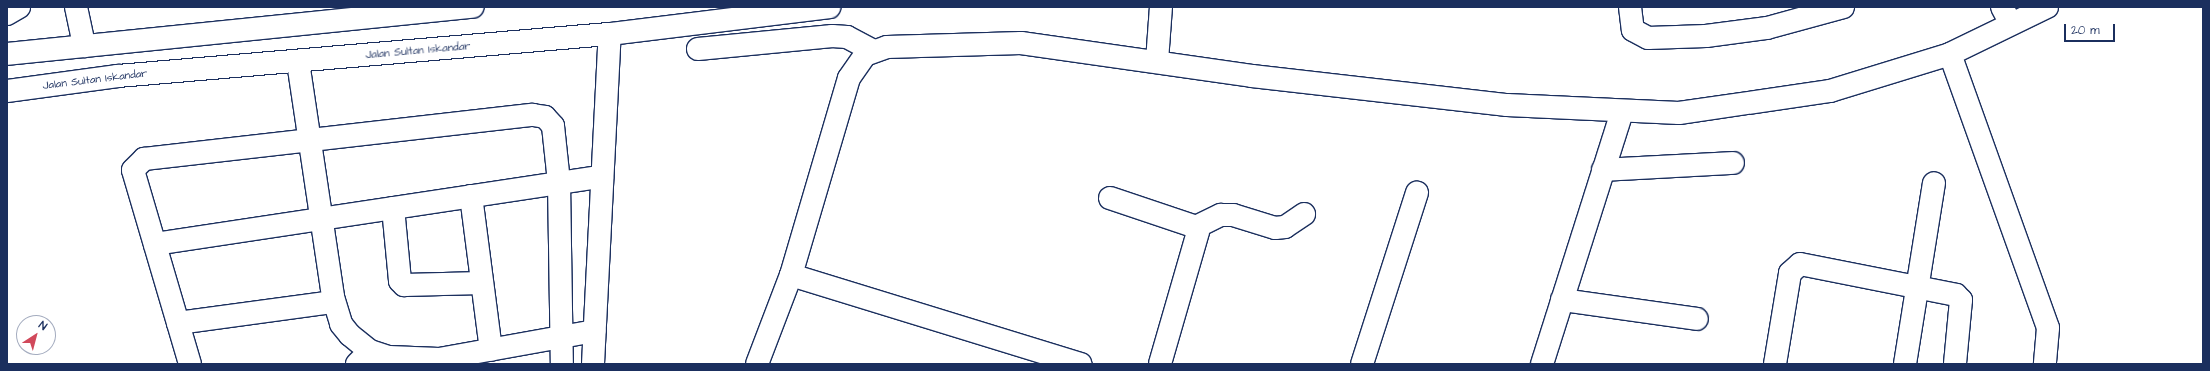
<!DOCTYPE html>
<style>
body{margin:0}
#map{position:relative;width:2210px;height:371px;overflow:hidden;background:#fff;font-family:"Architects Daughter",sans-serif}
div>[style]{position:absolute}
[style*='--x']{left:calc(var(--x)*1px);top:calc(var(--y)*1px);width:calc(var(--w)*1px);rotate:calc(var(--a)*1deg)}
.roads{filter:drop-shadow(1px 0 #1b2f5e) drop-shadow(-1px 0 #1b2f5e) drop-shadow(0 1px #1b2f5e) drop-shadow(0 -1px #1b2f5e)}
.minor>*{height:22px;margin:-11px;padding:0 11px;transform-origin:11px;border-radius:11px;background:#fff}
.major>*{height:22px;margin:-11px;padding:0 11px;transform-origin:11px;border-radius:11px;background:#fff}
span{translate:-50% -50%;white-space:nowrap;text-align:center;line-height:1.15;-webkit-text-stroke:3px #fff;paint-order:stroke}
.street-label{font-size:11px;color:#1b2f5e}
.frame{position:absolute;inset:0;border:8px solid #1b2f5e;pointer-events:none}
.north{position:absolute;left:16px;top:315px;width:40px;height:40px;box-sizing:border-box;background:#fff;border:1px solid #a4acbf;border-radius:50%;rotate:36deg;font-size:11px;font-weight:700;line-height:16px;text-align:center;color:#1b2f5e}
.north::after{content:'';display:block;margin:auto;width:14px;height:18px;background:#d1495b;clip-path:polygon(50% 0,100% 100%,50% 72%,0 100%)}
.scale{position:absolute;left:2064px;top:24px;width:51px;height:18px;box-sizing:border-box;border:2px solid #1b2f5e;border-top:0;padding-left:5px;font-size:12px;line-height:14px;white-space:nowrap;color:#1b2f5e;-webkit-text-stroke:3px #fff;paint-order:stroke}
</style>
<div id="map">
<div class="roads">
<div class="minor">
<div style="--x:76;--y:7;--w:40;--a:78"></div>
<div style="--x:1630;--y:7;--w:23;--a:83"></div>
<div style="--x:1633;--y:30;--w:17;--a:28"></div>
<div style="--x:1648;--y:38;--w:58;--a:-2"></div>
<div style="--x:1706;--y:36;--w:62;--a:-7.5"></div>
<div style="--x:1767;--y:28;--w:79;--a:-15.4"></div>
<div style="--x:2002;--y:7;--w:19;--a:62"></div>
<div style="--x:7;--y:14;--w:14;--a:-30"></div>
<div style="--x:698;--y:49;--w:135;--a:-5.5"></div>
<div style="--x:832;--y:36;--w:15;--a:4"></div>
<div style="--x:847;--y:37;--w:30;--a:28"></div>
<div style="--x:1950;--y:54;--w:291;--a:70.3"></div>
<div style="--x:2048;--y:328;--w:36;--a:95"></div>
<div style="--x:1157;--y:61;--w:54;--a:-85.8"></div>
<div style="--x:298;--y:62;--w:238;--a:81.5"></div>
<div style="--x:333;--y:297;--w:28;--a:73"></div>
<div style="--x:341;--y:324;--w:14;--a:51"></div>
<div style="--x:350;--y:335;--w:26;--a:39"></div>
<div style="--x:370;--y:351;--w:20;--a:18"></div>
<div style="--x:389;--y:357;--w:50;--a:2.3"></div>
<div style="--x:439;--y:359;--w:158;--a:-10.2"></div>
<div style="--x:1603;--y:170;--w:130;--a:-3.1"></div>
<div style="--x:471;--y:196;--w:155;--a:82.6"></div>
<div style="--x:1110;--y:198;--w:91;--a:18.6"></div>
<div style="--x:1196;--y:227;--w:5;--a:68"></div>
<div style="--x:1198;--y:232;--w:137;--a:106.1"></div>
<div style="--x:393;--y:208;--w:73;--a:84.5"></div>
<div style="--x:400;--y:281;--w:6;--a:45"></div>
<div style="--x:404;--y:285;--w:78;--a:-1.5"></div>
<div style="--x:1196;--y:227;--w:28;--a:-26"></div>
<div style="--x:1221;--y:215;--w:12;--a:0"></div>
<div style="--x:1233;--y:215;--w:44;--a:17.2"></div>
<div style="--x:1275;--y:228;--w:10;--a:-6"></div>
<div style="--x:1285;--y:227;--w:23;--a:-34"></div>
<div style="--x:155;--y:244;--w:452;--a:-8.6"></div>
<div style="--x:791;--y:275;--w:303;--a:17.1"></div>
<div style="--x:1562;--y:300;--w:136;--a:8"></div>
<div style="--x:178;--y:323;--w:157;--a:-7.7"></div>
<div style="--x:190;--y:364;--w:202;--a:-106.4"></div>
<div style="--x:133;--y:170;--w:16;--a:-45"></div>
<div style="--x:144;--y:159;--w:391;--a:-6.5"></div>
<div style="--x:533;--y:115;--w:12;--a:9"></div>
<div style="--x:545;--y:117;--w:12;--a:48"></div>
<div style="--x:553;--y:126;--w:56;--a:83.9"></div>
<div style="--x:559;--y:182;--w:182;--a:89.1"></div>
<div style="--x:357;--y:364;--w:18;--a:-45"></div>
<div style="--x:593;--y:364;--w:330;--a:-87.1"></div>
<div style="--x:757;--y:364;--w:95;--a:-69.1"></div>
<div style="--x:791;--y:275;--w:205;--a:-73.6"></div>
<div style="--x:849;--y:78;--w:28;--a:-55"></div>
<div style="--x:865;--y:55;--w:23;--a:-20"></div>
<div style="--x:887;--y:47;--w:134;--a:-1.7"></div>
<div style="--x:1021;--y:43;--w:233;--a:8.1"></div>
<div style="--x:1252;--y:76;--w:257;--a:6.5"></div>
<div style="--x:1507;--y:105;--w:172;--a:2.7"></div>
<div style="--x:1679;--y:113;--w:153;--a:-8.3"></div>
<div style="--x:1830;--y:91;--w:126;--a:-17.1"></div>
<div style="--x:1950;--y:54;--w:108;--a:-25.9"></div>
<div style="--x:1362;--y:364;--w:180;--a:-72.2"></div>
<div style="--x:1542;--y:364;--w:264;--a:-72.4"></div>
<div style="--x:1775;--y:364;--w:92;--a:-80.6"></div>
<div style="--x:1790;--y:273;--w:13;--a:-42"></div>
<div style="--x:1800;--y:264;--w:159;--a:11.2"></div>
<div style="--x:1956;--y:295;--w:7;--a:45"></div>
<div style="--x:1961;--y:300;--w:64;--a:95.4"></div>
<div style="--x:1905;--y:364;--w:183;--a:-80.9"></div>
</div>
<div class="major">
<div style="--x:7;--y:54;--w:468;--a:-5.8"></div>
<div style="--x:7;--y:91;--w:112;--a:-7.7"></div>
<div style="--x:118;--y:76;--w:494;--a:-4.9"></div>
<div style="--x:610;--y:34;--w:221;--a:-7"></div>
</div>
</div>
<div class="street-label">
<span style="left:418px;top:51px;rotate:-5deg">Jalan Sultan Iskandar</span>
<span style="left:95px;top:80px;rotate:-7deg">Jalan Sultan Iskandar</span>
</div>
<div class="frame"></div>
<div class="north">N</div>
<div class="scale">20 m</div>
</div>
